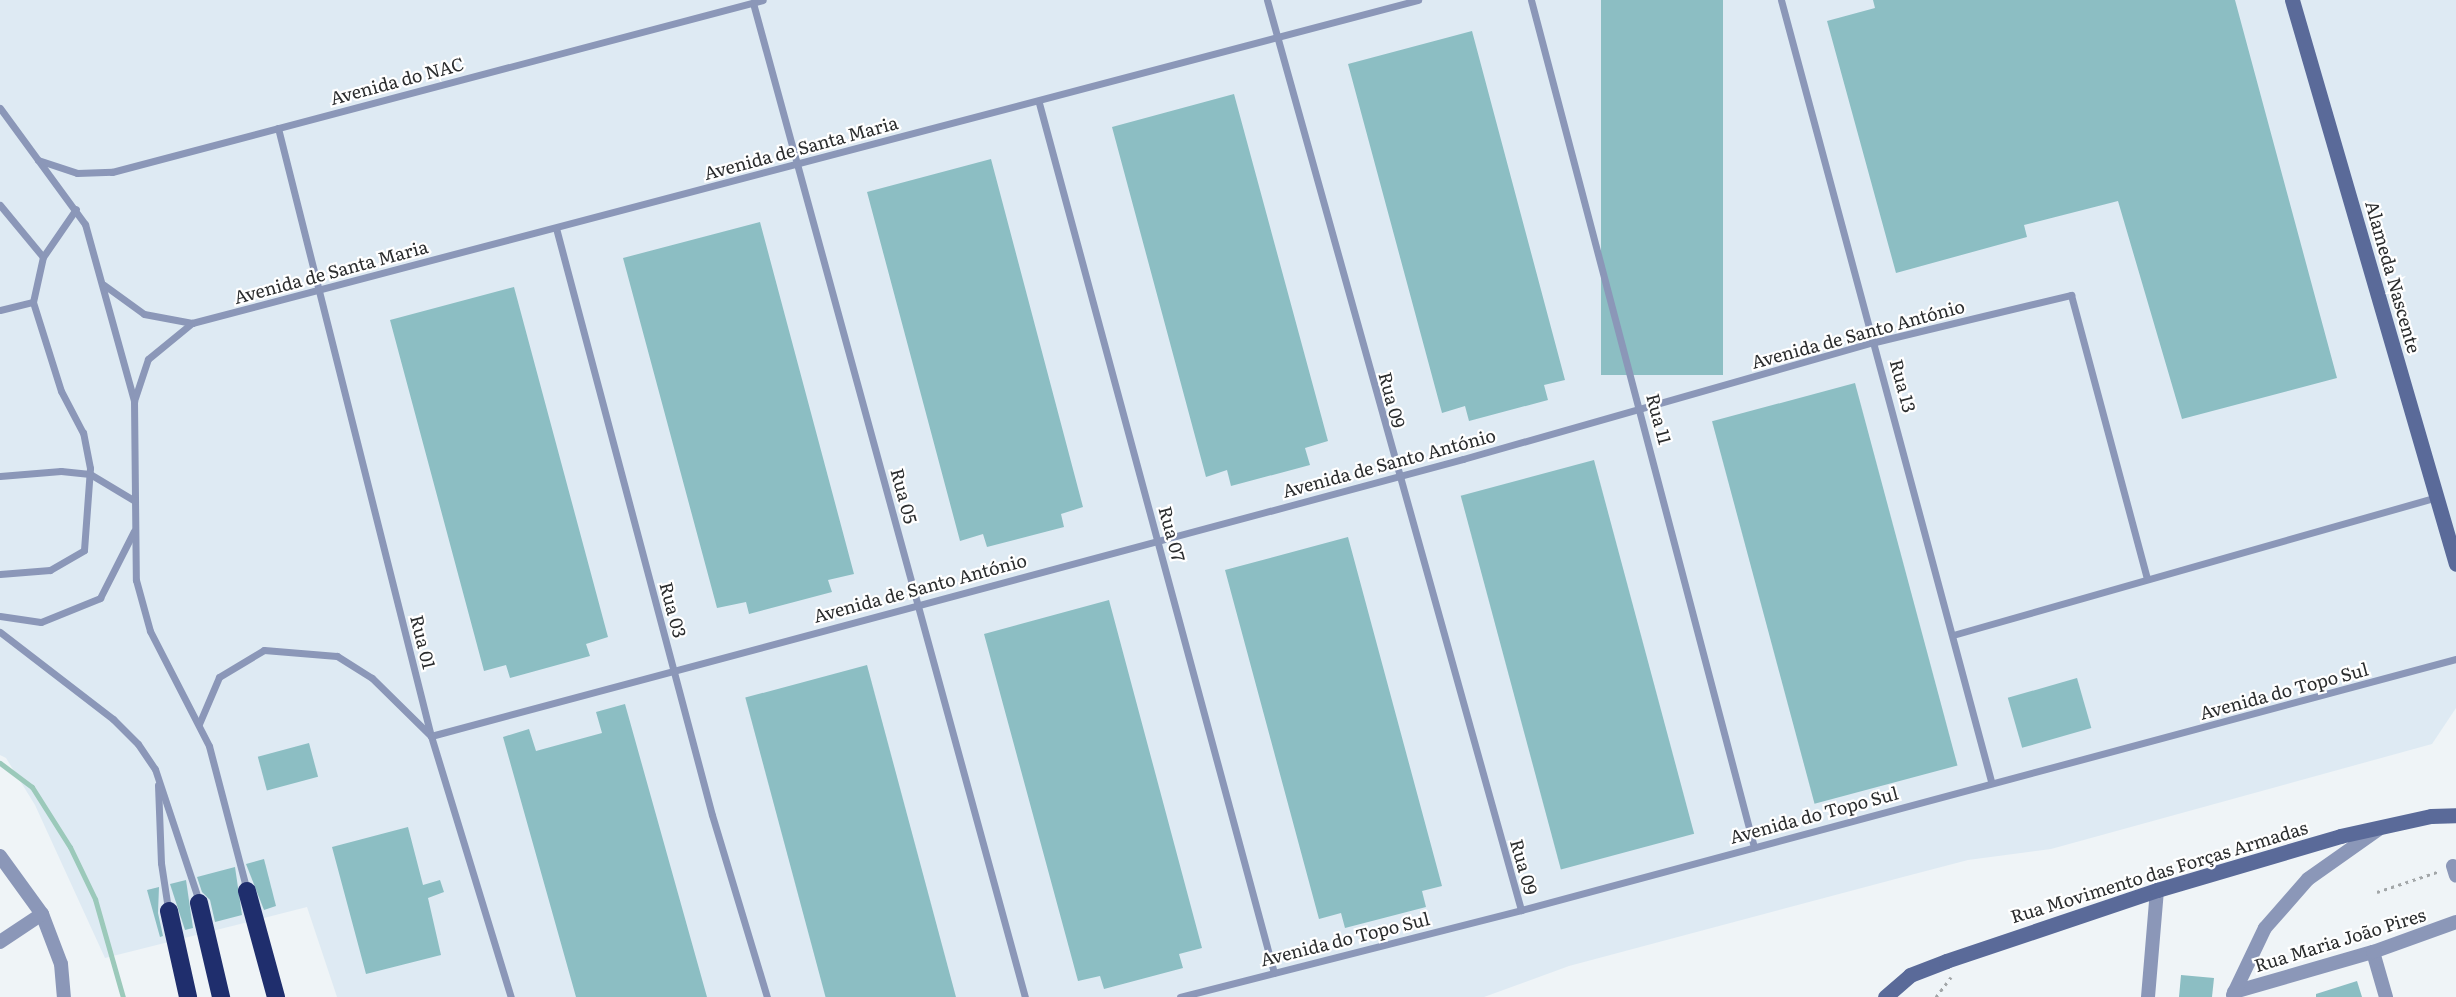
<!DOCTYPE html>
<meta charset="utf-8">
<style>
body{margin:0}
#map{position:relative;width:2456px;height:997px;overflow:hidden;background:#eff4f7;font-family:Literata,serif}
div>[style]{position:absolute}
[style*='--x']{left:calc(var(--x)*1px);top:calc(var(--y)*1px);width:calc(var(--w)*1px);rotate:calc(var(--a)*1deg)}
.built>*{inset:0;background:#deeaf3}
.stream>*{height:5px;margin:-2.5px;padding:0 2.5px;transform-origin:2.5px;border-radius:2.5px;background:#9bc9ba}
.building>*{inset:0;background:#8cbec3;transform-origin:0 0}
.path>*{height:3px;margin-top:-1.5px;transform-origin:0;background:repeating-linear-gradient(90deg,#a2a6a8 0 3px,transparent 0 7.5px)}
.lane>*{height:7px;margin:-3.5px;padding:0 3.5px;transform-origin:3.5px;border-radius:3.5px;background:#8b97b8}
.street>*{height:14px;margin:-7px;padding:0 7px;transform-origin:7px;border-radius:7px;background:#8b97b8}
.secondary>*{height:15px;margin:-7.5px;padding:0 7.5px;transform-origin:7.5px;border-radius:7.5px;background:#5a6a99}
.highway>*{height:18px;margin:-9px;padding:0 9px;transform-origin:9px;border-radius:9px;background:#1f2e6d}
span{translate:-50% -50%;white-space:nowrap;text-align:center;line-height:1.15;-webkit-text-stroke:4.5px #fff;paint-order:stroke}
.street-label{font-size:18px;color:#2b2d2e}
</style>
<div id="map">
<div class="built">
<div style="clip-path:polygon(0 0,2456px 0,2456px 708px,2432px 744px,2051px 849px,1968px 860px,1903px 877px,1569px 966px,1484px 997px,337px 997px,307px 907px,105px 958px,35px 805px,6px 758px,0 755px)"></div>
</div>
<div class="stream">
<div style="--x:0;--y:763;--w:40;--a:37"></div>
<div style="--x:32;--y:787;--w:71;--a:57.7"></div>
<div style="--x:70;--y:847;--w:58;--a:64.3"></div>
<div style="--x:95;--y:899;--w:102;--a:74.1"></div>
</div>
<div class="building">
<div style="left:1601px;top:0;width:122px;height:375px"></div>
<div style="clip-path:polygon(1873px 0,2235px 0,2337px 378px,2182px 419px,2118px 201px,2024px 225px,2027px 237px,1896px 273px,1827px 21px,1875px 8px)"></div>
<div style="clip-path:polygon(1472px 31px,1565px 380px,1544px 385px,1548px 400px,1469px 421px,1465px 406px,1442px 413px,1348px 64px)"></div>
<div style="clip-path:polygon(1234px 94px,1328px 441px,1305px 448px,1310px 465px,1231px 486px,1227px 470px,1206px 477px,1112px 127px)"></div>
<div style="clip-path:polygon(991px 159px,1083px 507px,1061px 514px,1064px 527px,987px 547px,983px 534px,960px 541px,867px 192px)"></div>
<div style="clip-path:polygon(760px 222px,854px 574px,828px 580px,832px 592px,749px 614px,746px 602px,717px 608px,623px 258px)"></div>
<div style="clip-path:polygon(514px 287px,608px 637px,586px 644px,590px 656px,510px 678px,506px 665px,484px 671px,390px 320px)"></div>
<div style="left:1855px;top:383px;width:396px;height:148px;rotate:75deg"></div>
<div style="left:1594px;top:460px;width:387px;height:138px;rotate:75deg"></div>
<div style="clip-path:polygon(1348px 537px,1442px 886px,1422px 891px,1426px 907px,1345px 928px,1341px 913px,1319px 919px,1225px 570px)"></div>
<div style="clip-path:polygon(1109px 600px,1202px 948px,1179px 954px,1183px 968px,1104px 989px,1100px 976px,1078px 981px,984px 634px)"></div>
<div style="left:867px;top:665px;width:344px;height:126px;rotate:75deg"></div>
<div style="left:2077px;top:678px;width:52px;height:72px;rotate:74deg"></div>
<div style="clip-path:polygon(625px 704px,707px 997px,576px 997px,503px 737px,529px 729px,536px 751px,602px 733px,596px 712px)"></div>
<div style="left:309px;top:743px;width:35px;height:53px;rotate:75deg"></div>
<div style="clip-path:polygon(408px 827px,423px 885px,440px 880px,444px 892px,428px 898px,441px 955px,366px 974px,332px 847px)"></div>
<div style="clip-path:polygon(264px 859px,276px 906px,264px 910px,246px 864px)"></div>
<div style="clip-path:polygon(235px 867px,242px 915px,215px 922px,210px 900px,202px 892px,197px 877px)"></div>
<div style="clip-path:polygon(186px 880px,193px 928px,185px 930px,170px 884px)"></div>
<div style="clip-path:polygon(159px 887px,158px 913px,163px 936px,160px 937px,147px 890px)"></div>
<div style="clip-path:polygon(2181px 975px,2214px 978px,2212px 997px,2179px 997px)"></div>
<div style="clip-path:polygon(2357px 981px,2362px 997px,2316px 997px,2316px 994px)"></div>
</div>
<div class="path">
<div style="--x:2377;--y:892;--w:66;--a:-18.4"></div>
<div style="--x:1936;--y:997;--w:25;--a:-53"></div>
</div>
<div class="lane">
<div style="--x:1267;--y:0;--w:945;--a:74.4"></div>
<div style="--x:1531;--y:0;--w:876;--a:75.25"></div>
<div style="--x:1781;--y:0;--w:809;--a:74.95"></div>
<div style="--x:753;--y:3;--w:1031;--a:74.7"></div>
<div style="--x:1039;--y:103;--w:901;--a:74.88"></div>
<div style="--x:0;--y:108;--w:144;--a:53.8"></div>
<div style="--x:85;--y:224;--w:184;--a:74.5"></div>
<div style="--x:134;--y:401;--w:179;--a:89.4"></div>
<div style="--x:136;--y:580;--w:53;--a:74.6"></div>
<div style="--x:150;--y:631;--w:129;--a:62.8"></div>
<div style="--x:209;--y:746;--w:150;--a:75.3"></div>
<div style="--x:278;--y:128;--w:627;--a:75.88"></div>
<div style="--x:431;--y:736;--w:273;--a:73"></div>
<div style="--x:38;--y:160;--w:41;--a:18.4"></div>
<div style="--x:77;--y:173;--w:35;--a:-2"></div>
<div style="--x:112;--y:172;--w:673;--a:-14.8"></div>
<div style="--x:0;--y:205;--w:67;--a:50.4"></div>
<div style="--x:556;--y:228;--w:607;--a:75.12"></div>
<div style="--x:712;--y:815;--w:190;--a:73.2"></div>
<div style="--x:104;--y:285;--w:49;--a:35.9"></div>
<div style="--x:144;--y:314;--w:49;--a:10.6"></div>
<div style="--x:0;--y:310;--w:34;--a:-14"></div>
<div style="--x:134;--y:401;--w:44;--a:-71.6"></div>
<div style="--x:148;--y:359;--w:57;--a:-39.3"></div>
<div style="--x:192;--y:323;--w:1268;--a:-14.76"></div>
<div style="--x:0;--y:476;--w:61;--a:-4.7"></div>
<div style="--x:61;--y:471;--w:29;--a:6"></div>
<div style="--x:90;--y:474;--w:52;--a:31"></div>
<div style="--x:0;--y:574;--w:50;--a:-4.6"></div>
<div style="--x:50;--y:570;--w:39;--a:-30"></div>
<div style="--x:84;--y:550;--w:82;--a:-85.8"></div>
<div style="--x:90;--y:468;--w:36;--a:-101"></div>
<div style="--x:83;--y:433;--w:47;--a:-117.6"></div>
<div style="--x:61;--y:391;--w:93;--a:-107.5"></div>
<div style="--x:33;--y:302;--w:46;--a:-77.5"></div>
<div style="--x:43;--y:257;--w:58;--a:-55.5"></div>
<div style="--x:0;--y:616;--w:41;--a:8.3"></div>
<div style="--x:41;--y:622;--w:64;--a:-22.1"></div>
<div style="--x:100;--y:598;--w:75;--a:-63.1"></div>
<div style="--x:0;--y:632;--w:143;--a:37.6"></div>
<div style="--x:113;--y:719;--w:35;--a:45"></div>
<div style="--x:138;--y:744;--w:30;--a:56"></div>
<div style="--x:155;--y:769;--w:139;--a:71.6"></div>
<div style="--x:1953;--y:635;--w:503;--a:-15.91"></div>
<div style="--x:199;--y:724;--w:51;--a:-66.9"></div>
<div style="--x:219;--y:677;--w:52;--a:-31"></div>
<div style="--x:264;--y:650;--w:73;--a:4.7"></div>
<div style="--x:337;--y:656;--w:41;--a:32.2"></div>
<div style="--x:372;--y:678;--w:83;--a:44.5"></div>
<div style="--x:431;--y:736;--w:1069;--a:-15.02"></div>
<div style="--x:1463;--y:459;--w:428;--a:-15.9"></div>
<div style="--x:1875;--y:342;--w:202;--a:-13.5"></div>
<div style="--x:2071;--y:295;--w:294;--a:75"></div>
<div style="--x:158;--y:785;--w:78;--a:87.8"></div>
<div style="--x:161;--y:863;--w:47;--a:81.3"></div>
<div style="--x:1180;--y:997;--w:352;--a:-14.3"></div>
<div style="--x:1521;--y:910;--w:968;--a:-15.03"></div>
</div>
<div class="street">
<div style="--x:0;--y:856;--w:72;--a:54.1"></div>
<div style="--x:42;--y:914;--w:53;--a:69.2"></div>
<div style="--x:61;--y:964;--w:33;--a:85"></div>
<div style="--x:2453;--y:866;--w:10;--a:73"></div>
<div style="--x:0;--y:942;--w:50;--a:-33.7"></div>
<div style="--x:2373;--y:952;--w:47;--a:73.9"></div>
<div style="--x:2234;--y:992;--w:145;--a:-16.1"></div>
<div style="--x:2373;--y:952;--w:88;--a:-19.9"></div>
<div style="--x:2233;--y:995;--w:74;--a:-64.5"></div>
<div style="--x:2265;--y:928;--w:65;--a:-48.7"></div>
<div style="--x:2308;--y:879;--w:87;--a:-35.2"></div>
<div style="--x:2148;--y:997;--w:107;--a:-85.2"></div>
</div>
<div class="secondary">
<div style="--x:2292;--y:0;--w:587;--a:73.79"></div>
<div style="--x:1885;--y:997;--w:33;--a:-41"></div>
<div style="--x:1910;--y:975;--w:39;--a:-21"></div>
<div style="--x:1946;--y:961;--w:223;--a:-18.6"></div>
<div style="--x:2157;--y:890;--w:191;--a:-16.4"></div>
<div style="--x:2340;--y:836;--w:93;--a:-12.4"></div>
<div style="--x:2431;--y:816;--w:25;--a:-2"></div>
</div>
<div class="highway">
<div style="--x:247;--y:891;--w:110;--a:74.7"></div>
<div style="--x:199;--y:903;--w:97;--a:76.8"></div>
<div style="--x:169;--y:911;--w:88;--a:77.5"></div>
</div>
<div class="street-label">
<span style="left:397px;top:81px;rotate:-15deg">Avenida do NAC</span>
<span style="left:801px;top:148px;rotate:-15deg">Avenida de Santa Maria</span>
<span style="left:331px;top:272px;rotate:-15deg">Avenida de Santa Maria</span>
<span style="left:2393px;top:277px;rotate:74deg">Alameda Nascente</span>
<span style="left:1858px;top:334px;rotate:-15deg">Avenida de Santo António</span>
<span style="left:1903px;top:386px;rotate:75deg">Rua 13</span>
<span style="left:1392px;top:400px;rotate:75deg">Rua 09</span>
<span style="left:1659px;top:419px;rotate:75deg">Rua 11</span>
<span style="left:1389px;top:463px;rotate:-15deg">Avenida de Santo António</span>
<span style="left:904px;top:496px;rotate:75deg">Rua 05</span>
<span style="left:1172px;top:534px;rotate:75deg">Rua 07</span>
<span style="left:920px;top:588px;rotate:-15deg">Avenida de Santo António</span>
<span style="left:673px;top:610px;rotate:75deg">Rua 03</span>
<span style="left:423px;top:642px;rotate:76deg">Rua 01</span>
<span style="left:2284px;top:691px;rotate:-15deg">Avenida do Topo Sul</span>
<span style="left:1814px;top:815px;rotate:-15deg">Avenida do Topo Sul</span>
<span style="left:1524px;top:867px;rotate:74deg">Rua 09</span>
<span style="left:2159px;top:872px;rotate:-17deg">Rua Movimento das Forças Armadas</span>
<span style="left:1345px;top:939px;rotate:-14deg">Avenida do Topo Sul</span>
<span style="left:2340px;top:940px;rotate:-17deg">Rua Maria João Pires</span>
</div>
</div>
